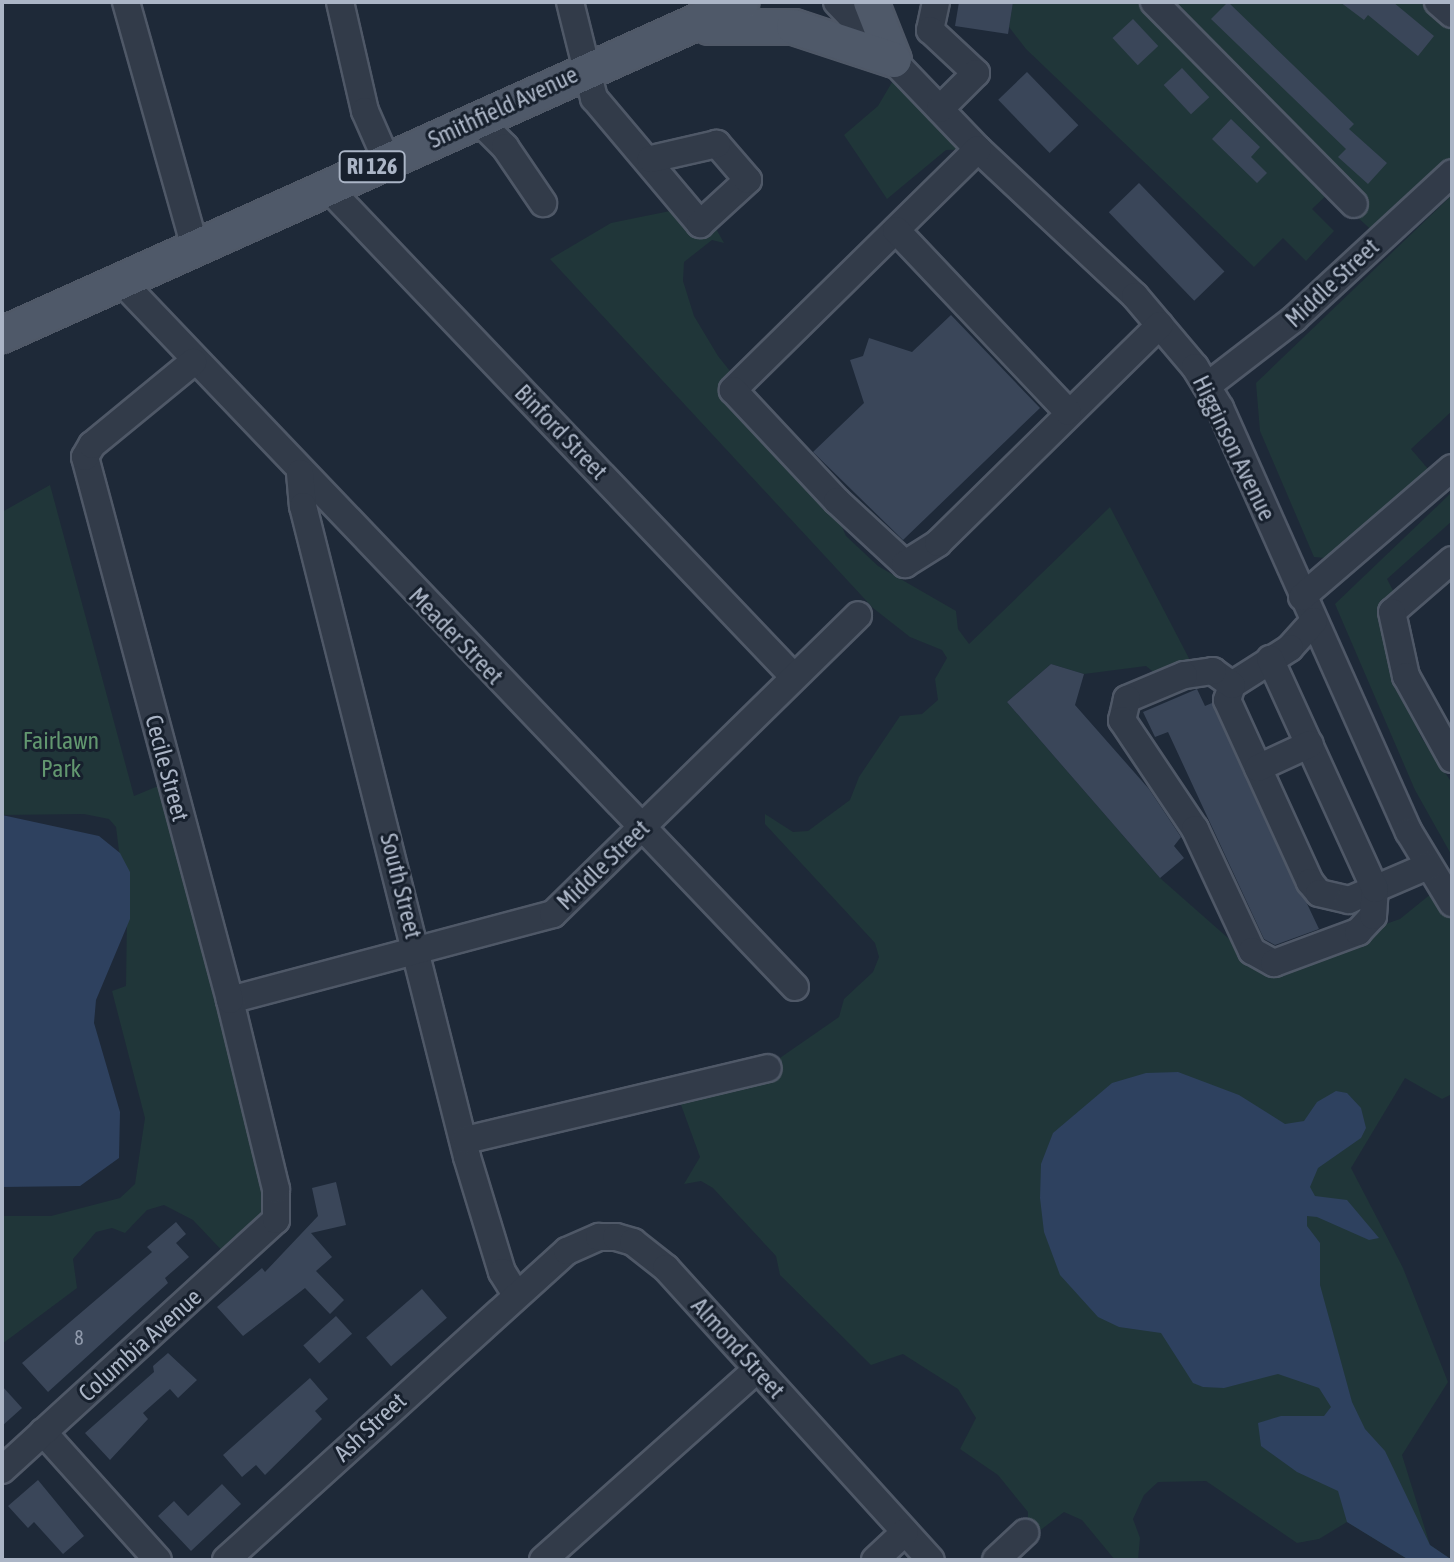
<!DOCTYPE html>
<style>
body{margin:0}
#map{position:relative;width:1454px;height:1562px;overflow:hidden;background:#1e2938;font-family:"Asap Condensed",sans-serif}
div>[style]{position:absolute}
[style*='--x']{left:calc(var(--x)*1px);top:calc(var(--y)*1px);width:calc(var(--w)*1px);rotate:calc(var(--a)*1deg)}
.green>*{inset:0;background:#203639}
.water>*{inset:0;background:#2e415f}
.building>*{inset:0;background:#3a4659;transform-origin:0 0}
.roads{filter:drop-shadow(2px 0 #4f5867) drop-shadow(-2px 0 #4f5867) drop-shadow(0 2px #4f5867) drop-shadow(0 -2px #4f5867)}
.minor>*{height:26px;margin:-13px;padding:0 13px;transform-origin:13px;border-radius:13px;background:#323b49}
.major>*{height:34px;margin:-17px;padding:0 17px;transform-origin:17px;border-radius:17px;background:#4f5969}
span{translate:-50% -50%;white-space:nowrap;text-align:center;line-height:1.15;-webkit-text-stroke:6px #17202d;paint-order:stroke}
.number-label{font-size:20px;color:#8f99ab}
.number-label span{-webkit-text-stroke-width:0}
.shield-label span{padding:2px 6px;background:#17202d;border:2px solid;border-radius:6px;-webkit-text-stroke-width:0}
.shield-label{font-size:22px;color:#abb5c6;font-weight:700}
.street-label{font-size:24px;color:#abb5c6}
.park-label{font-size:24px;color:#62976f}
.frame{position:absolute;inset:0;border:4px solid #abb5c6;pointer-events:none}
</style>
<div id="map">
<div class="green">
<div style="clip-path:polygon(1013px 2px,1438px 2px,1452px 14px,1452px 173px,1379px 237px,1330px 192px,1312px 209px,1334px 231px,1306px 261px,1283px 238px,1254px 267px,1026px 49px,1009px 27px)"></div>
<div style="clip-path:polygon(901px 67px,978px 149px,946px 150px,887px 199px,844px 135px,878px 106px)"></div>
<div style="clip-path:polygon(1452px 195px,1452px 411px,1411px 449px,1429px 470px,1337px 559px,1314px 557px,1260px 431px,1256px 383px)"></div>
<div style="clip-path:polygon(670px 211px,700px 217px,715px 227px,724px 243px,712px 240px,684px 262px,683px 281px,694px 316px,718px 356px,827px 493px,846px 536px,878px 566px,956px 611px,958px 629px,969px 644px,1110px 507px,1193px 666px,1161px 678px,1146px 666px,1084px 674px,1051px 664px,1007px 702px,1160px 878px,1253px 960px,1274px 963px,1400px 919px,1437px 889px,1452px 903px,1452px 1094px,1442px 1099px,1405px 1078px,1351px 1168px,1403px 1268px,1448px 1382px,1402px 1455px,1430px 1545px,1452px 1560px,1409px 1560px,1347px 1522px,1319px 1539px,1297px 1543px,1206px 1481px,1158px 1482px,1144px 1495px,1133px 1519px,1140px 1538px,1138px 1560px,1115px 1560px,1082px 1520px,1064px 1512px,1038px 1532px,1028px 1531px,1028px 1512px,998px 1475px,960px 1449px,976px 1418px,958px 1389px,903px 1354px,871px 1365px,780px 1275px,776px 1256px,713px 1188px,701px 1181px,684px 1184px,700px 1157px,676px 1091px,764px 1069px,839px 1017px,844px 999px,873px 972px,879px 957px,875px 943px,765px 824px,765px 814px,793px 832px,808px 831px,850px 800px,859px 777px,900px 716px,922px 714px,938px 700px,935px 679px,947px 658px,942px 650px,910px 637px,873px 608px,550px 259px,611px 223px)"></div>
<div style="clip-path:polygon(50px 485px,134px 796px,163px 784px,275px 1218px,230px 1259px,193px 1220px,164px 1205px,147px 1210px,125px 1233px,112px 1228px,96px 1232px,73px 1259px,77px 1288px,2px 1344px,2px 1216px,51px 1216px,120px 1198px,135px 1184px,145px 1118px,112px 991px,126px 986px,127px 915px,116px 827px,109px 819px,84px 814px,2px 815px,2px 512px)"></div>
<div style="clip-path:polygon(1452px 492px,1452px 521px,1387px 579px,1397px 598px,1380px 616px,1387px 658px,1421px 737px,1452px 783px,1452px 856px,1415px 790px,1335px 604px)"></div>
</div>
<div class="water">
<div style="clip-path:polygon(2px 815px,99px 836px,120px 853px,130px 872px,130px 919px,96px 1000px,94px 1023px,120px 1112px,119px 1158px,80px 1186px,2px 1187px)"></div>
<div style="clip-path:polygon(1178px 1072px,1239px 1095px,1285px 1124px,1304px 1121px,1317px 1102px,1336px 1091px,1347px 1093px,1361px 1108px,1366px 1128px,1361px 1138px,1318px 1168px,1310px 1187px,1315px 1196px,1347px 1200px,1379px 1238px,1369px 1240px,1317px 1217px,1307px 1216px,1307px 1226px,1320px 1243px,1320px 1285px,1352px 1402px,1365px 1429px,1385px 1451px,1430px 1545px,1452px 1560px,1409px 1560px,1347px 1522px,1338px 1491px,1297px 1472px,1261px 1446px,1258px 1423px,1281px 1416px,1324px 1416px,1331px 1407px,1319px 1388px,1278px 1374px,1224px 1388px,1203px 1387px,1193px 1383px,1161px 1333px,1119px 1327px,1098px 1317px,1060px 1275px,1044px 1232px,1040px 1198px,1041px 1164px,1053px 1133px,1112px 1083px,1146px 1073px)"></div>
</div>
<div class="building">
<div style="clip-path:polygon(959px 2px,1013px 2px,1008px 34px,955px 26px)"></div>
<div style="clip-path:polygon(1228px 2px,1354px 124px,1349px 129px,1387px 163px,1368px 184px,1338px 157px,1346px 149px,1211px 19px)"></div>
<div style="clip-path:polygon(1340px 2px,1393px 2px,1434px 36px,1418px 56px,1368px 15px,1364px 20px)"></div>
<div style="left:1133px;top:19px;width:37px;height:28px;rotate:47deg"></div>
<div style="left:1182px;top:68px;width:40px;height:25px;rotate:47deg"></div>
<div style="left:1027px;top:72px;width:74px;height:40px;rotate:46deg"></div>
<div style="clip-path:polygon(1231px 119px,1260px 147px,1251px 157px,1267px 173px,1257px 183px,1212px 139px)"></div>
<div style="left:1139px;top:183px;width:123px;height:42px;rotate:46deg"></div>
<div style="clip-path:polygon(951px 315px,1040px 408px,903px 540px,813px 452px,864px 403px,850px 360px,863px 356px,869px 338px,912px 352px)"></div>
<div style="clip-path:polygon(1051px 664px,1084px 674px,1075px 705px,1149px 789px,1181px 837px,1174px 846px,1184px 858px,1160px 878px,1007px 702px)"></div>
<div style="clip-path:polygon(1197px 689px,1205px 706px,1212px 703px,1319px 929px,1275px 945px,1264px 939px,1168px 732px,1155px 737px,1143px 712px)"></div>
<div style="clip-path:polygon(336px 1182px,346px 1225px,311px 1233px,332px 1257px,316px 1271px,344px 1300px,330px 1314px,305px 1288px,243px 1336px,217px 1307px,262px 1268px,265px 1272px,318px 1216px,312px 1188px)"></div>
<div style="clip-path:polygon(176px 1222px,186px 1234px,176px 1243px,189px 1257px,165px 1278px,168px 1283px,48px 1392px,22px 1363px,152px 1252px,147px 1247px)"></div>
<div style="left:422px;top:1289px;width:38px;height:74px;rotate:49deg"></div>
<div style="left:336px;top:1316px;width:24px;height:44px;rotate:48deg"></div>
<div style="clip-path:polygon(168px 1353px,197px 1380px,178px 1398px,170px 1389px,143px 1413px,148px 1419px,110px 1460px,85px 1433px,154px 1372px,153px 1366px)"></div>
<div style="clip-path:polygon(310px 1378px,328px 1399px,315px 1411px,322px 1419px,265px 1475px,256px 1465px,242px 1477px,223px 1455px)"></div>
<div style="clip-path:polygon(2px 1386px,22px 1408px,2px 1426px)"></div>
<div style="clip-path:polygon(38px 1480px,84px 1536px,63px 1554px,34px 1522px,28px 1528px,8px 1506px)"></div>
<div style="clip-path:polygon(222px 1484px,241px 1504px,191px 1551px,158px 1516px,174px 1501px,188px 1516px)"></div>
</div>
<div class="roads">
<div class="minor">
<div style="--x:126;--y:2;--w:255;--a:74.3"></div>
<div style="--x:340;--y:2;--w:112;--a:77.1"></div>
<div style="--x:365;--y:111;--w:55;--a:66.3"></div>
<div style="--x:570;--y:2;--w:99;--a:76"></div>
<div style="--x:594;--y:98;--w:165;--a:49.9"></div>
<div style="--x:700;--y:224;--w:65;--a:-42.5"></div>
<div style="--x:748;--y:180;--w:48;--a:-130.7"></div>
<div style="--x:717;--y:144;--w:68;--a:167.2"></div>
<div style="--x:837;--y:2;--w:204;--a:46.2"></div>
<div style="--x:978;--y:149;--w:215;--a:43.1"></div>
<div style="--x:1135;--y:296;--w:93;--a:49.8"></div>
<div style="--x:1195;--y:367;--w:48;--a:58.6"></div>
<div style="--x:1220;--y:408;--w:464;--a:66"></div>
<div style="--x:1409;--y:832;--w:83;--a:58.8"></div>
<div style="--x:936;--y:2;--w:29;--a:102"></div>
<div style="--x:930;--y:30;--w:63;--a:43.1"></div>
<div style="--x:976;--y:73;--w:51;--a:135"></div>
<div style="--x:1154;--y:2;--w:284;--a:45.3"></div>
<div style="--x:1438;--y:2;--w:18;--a:41"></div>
<div style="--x:477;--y:119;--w:40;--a:45"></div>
<div style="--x:505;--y:147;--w:68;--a:55.8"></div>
<div style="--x:978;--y:149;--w:344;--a:135.5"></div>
<div style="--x:733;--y:390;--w:152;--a:46.9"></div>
<div style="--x:837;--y:501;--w:93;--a:42.8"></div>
<div style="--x:905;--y:564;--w:39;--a:-32"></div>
<div style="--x:938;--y:543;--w:311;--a:-44.5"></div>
<div style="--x:328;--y:188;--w:675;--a:46.38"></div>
<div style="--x:896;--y:230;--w:250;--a:46.6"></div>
<div style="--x:121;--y:281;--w:976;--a:46.33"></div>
<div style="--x:1207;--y:386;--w:110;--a:-37.6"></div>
<div style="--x:1294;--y:319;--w:215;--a:-42.7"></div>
<div style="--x:300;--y:473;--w:33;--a:85"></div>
<div style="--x:303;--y:506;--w:671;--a:75.86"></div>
<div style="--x:467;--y:1157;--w:120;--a:73.1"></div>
<div style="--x:502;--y:1272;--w:26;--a:58"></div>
<div style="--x:1452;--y:560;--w:79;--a:139.1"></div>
<div style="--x:1392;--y:612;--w:66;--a:77.7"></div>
<div style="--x:1406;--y:676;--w:95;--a:61"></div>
<div style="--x:1302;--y:597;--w:198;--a:-40.7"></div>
<div style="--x:1314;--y:621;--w:36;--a:132"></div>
<div style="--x:1290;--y:648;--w:69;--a:147.5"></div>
<div style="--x:1232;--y:685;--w:16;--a:108"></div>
<div style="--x:1227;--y:700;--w:200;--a:65.5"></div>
<div style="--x:1310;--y:882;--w:14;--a:51"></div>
<div style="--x:1319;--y:893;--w:31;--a:13"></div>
<div style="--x:1349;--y:900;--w:86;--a:-23.3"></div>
<div style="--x:1232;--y:685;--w:24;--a:-144"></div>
<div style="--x:1213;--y:671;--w:29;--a:172"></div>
<div style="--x:1184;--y:675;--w:62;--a:157.2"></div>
<div style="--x:1127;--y:699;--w:22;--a:103"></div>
<div style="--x:1122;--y:720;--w:131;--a:56.2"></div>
<div style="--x:1195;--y:829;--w:135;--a:65"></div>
<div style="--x:1252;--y:951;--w:25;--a:29"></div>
<div style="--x:1274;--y:963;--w:90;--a:-20.3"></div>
<div style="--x:1358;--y:932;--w:22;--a:-47"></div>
<div style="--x:1373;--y:916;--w:27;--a:-86"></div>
<div style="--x:1375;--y:889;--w:253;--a:-114.5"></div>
<div style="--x:1258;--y:768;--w:57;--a:-24.8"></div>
<div style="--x:230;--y:1000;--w:334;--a:-14.9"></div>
<div style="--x:553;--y:914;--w:427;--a:-44.4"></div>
<div style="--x:466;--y:1140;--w:310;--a:-13.4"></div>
<div style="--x:43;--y:1432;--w:172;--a:48.1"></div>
<div style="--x:2;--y:1470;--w:371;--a:-42.4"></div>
<div style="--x:276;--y:1220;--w:31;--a:-90"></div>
<div style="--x:276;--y:1189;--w:195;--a:-103.7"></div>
<div style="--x:230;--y:1000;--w:562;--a:-104.95"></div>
<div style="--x:85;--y:457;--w:14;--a:-60"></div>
<div style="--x:92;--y:445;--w:131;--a:-39.4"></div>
<div style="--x:226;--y:1560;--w:460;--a:-42.2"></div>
<div style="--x:567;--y:1251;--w:35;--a:-24"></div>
<div style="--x:599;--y:1237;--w:17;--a:0"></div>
<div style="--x:616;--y:1237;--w:18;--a:16"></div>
<div style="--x:633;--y:1242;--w:42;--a:38.2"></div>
<div style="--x:666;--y:1268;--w:394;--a:47.8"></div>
<div style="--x:543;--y:1560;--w:287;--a:-41.7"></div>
<div style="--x:875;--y:1560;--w:41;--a:-43"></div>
<div style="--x:996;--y:1560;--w:40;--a:-43"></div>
</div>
<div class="major">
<div style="--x:871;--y:2;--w:62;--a:68.4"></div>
<div style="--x:709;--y:27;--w:85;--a:0"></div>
<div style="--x:794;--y:27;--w:105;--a:18.3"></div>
<div style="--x:2;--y:335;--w:811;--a:-24.23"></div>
</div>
</div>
<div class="number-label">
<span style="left:79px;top:1337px">8</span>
</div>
<div class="shield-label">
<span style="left:372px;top:167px">RI 126</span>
</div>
<div class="street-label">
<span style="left:503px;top:107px;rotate:-25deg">Smithfield Avenue</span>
<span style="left:1332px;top:283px;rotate:-43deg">Middle Street</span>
<span style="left:561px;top:432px;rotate:46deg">Binford Street</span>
<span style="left:1234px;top:448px;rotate:64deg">Higginson Avenue</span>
<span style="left:456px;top:636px;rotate:46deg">Meader Street</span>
<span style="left:167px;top:768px;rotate:75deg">Cecile Street</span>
<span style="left:603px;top:865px;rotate:-44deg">Middle Street</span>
<span style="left:401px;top:886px;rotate:76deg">South Street</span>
<span style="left:140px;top:1345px;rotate:-42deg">Columbia Avenue</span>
<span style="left:738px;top:1348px;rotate:48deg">Almond Street</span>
<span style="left:370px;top:1427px;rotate:-43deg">Ash Street</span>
</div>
<div class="park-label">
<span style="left:61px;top:755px">Fairlawn<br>Park</span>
</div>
<div class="frame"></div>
</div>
